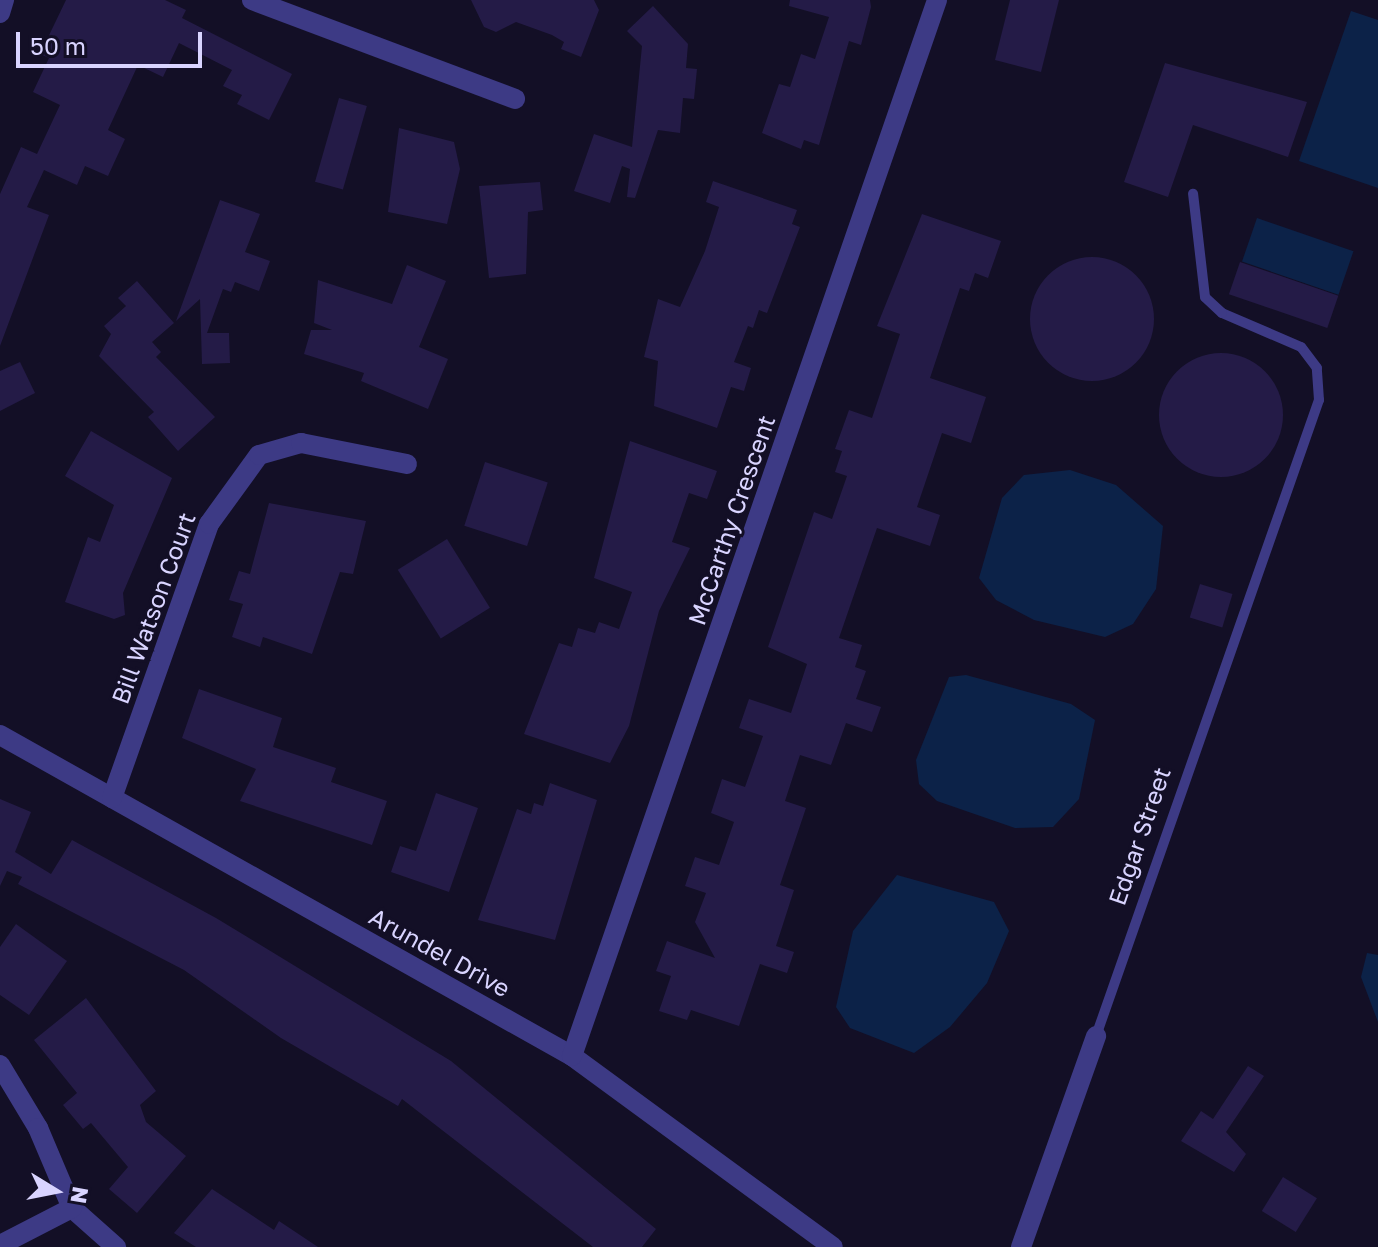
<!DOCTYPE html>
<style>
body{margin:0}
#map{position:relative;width:1378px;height:1247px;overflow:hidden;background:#130f26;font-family:"Golos Text",sans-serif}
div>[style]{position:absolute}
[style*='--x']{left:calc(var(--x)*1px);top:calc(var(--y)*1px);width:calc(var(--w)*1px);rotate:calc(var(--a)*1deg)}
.water>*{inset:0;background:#0c2248;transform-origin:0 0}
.building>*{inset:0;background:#241b47;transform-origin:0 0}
.round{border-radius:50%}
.service>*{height:10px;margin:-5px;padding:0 5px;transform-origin:5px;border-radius:5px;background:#3d3a85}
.minor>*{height:20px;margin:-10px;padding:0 10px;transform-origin:10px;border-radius:10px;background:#3d3a85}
.tertiary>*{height:20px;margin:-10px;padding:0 10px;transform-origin:10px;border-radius:10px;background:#3d3a85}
span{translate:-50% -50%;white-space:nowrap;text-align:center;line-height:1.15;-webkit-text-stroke:6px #130f26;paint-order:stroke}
.street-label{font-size:24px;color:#d9d4ff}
.north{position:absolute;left:16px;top:1151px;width:80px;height:80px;-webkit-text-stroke:6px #130f26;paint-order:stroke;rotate:100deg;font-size:22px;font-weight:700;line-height:32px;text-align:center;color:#d9d4ff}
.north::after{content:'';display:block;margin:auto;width:28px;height:36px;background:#d9d4ff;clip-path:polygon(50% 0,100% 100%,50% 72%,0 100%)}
.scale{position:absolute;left:16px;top:32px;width:186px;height:36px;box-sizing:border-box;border:4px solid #d9d4ff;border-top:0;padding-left:10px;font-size:24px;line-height:28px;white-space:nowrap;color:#d9d4ff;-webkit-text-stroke:6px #130f26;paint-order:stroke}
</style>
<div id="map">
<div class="water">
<div style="clip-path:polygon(1351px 11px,1378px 20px,1378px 188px,1299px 161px)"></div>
<div style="left:1257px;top:218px;width:102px;height:46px;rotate:19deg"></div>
<div style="clip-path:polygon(1070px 470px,1116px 485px,1163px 526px,1156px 589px,1133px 624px,1105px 637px,1034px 620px,996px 600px,979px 578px,1002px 498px,1024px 475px)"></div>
<div style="clip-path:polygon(966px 675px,1071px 704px,1095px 720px,1079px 799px,1053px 827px,1015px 828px,937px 801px,919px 784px,916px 760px,949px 677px)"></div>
<div style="clip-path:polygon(897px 875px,994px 902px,1009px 931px,987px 983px,950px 1027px,914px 1053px,850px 1028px,836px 1007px,853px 931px)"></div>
<div style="clip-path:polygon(1367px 953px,1378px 955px,1378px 1022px,1361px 977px)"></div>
</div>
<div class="building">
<div style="clip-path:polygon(66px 0,165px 0,186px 10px,182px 18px,292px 74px,269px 120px,237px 104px,242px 95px,223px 86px,232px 70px,179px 43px,163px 77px,138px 65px,108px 130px,125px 139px,108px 176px,85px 166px,77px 185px,44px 170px,27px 207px,49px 215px,0 346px,0 194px,21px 147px,37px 154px,60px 105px,33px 92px,49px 58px,40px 54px)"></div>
<div style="clip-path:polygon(471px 0,594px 0,599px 10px,581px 57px,561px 49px,564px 42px,552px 35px,516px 22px,496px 32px,484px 27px)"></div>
<div style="clip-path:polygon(790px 0,870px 0,871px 7px,861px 45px,849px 41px,819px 145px,804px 140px,801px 149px,762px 133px,779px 84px,790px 87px,801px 54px,815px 59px,829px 17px,789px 6px)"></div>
<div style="clip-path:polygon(1010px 0,1059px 0,1041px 72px,995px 60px)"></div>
<div style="clip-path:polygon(653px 6px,688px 44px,686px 68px,697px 69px,694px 99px,683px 98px,680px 133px,658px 130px,635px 198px,627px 197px,630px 169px,622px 166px,610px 203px,574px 191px,594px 134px,632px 147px,642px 46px,627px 31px)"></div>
<div style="clip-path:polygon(1165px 63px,1307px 102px,1288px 157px,1193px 125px,1168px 197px,1124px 182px)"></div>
<div style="left:339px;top:98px;width:29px;height:87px;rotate:16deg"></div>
<div style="clip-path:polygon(399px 128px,454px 142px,460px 169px,447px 224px,388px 212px)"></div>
<div style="clip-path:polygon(713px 181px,797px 210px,792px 224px,800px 227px,767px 313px,759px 310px,753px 328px,748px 326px,734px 362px,751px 368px,744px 391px,731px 387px,717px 428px,654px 406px,658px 361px,644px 357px,658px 299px,680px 307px,705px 251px,719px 207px,706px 202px)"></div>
<div style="clip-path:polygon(540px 182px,543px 210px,528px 212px,526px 274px,489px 278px,479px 186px)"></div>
<div style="clip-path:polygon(220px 200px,260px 214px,245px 252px,270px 261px,259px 291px,235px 282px,231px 292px,223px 289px,207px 333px,229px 333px,230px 363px,202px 364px,200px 299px,176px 321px)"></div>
<div style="clip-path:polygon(922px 214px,1001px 241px,988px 278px,975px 273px,969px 291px,960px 288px,930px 378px,986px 397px,971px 443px,942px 433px,917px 507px,940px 515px,930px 546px,877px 528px,839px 638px,862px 645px,855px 667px,866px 671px,856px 699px,881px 707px,872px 732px,846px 723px,831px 765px,800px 755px,785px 801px,806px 808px,780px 885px,794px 890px,776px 946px,794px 952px,787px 973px,760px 964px,739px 1026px,691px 1010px,687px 1020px,659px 1011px,671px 976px,656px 971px,667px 941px,715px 958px,695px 922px,706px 893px,685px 886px,695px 857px,719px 865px,734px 822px,711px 813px,722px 779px,745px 787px,763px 736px,739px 728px,749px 699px,791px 713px,807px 664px,768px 647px,814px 512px,832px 519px,847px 476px,835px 472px,842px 451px,835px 449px,849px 410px,872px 418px,900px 334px,877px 326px)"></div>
<div class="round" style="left:1030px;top:257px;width:124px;height:124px"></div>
<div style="left:1240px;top:262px;width:104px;height:34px;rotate:19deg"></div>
<div style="clip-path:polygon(407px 265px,446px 281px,419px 347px,448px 359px,428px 409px,361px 381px,364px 373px,304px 354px,311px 330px,332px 330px,314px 323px,318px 280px,392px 304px)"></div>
<div style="clip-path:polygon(137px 281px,174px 323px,152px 342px,161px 352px,156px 357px,215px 417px,178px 451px,148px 417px,154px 412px,99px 356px,111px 334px,104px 326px,126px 306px,118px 298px)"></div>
<div class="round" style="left:1159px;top:353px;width:124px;height:124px"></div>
<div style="clip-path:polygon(20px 362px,35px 393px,0 411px,0 371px)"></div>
<div style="clip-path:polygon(91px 431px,172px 478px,123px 593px,125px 615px,114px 619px,65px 602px,88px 537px,100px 542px,114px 505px,65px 476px)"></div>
<div style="clip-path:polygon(630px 441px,717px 471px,707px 499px,689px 493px,672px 542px,690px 548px,659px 611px,629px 726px,610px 763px,524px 734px,559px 643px,572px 647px,578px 628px,595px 633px,599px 622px,619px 629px,632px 592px,594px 578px)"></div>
<div style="left:485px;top:462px;width:66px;height:67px;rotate:18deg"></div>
<div style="clip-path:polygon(269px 503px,366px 521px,353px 574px,340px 572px,312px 654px,263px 637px,260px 647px,232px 637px,243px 604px,229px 600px,239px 571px,250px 574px)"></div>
<div style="left:447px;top:539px;width:81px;height:58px;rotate:58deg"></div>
<div style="left:1200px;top:584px;width:34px;height:35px;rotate:17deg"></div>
<div style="clip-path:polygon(199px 689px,282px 718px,273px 747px,336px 768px,331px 782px,387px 801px,372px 845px,240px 801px,256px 769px,182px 738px)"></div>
<div style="clip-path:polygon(550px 783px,597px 800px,555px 940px,478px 920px,517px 809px,531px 814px,534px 803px,543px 806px)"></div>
<div style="clip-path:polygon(436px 793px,478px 808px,449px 892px,391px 872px,400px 846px,416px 851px)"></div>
<div style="clip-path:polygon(0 799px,31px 812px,15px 852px,51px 874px,72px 840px,216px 918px,451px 1061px,656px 1229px,642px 1247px,593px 1247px,402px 1099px,398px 1106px,281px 1038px,184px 970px,18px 884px,22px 877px,7px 871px,0 886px)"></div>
<div style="clip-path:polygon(16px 924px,67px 961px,29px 1015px,0 995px,0 947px)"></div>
<div style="clip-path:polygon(86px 998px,156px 1091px,140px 1105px,146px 1122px,186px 1156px,137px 1213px,109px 1189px,128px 1167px,91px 1123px,83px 1129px,63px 1105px,77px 1093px,34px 1040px)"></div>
<div style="clip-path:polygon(1248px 1066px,1264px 1076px,1226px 1132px,1246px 1154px,1234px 1172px,1181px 1141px,1201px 1111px,1213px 1119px)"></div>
<div style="left:1283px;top:1177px;width:40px;height:40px;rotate:32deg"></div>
<div style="clip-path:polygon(212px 1189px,274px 1230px,279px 1221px,318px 1247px,196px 1247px,174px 1233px)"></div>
</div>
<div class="service">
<div style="--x:1096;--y:1036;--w:674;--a:-70.68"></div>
<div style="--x:1319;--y:400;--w:32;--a:-94"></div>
<div style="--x:1317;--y:368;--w:26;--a:-127"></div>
<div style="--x:1301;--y:347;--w:86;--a:-156.7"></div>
<div style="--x:1222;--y:313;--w:23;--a:-137"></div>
<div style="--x:1205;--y:297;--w:104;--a:-96.6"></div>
</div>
<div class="minor">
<div style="--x:252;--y:0;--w:281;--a:20.6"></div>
<div style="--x:0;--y:735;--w:656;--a:29.3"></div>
<div style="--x:572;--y:1056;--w:323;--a:36.2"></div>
<div style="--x:112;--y:798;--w:291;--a:-70.5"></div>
<div style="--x:209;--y:524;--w:85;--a:-54.1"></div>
<div style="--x:259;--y:455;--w:44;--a:-15.9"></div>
<div style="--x:301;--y:443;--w:108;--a:11.2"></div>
<div style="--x:572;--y:1056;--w:1117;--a:-70.93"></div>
<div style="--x:0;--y:1065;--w:74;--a:58.9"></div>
<div style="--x:38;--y:1128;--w:87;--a:67"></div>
<div style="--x:72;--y:1208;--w:59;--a:41.6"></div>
<div style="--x:0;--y:1245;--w:81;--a:-27.2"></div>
<div style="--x:1021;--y:1247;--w:224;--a:-70.4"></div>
</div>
<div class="tertiary">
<div style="--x:0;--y:13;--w:14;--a:-73"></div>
</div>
<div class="street-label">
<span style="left:731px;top:520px;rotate:-71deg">McCarthy Crescent</span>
<span style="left:153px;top:608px;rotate:-70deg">Bill Watson Court</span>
<span style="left:1139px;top:836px;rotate:-71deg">Edgar Street</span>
<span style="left:440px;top:952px;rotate:29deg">Arundel Drive</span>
</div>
<div class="north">N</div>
<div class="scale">50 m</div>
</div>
